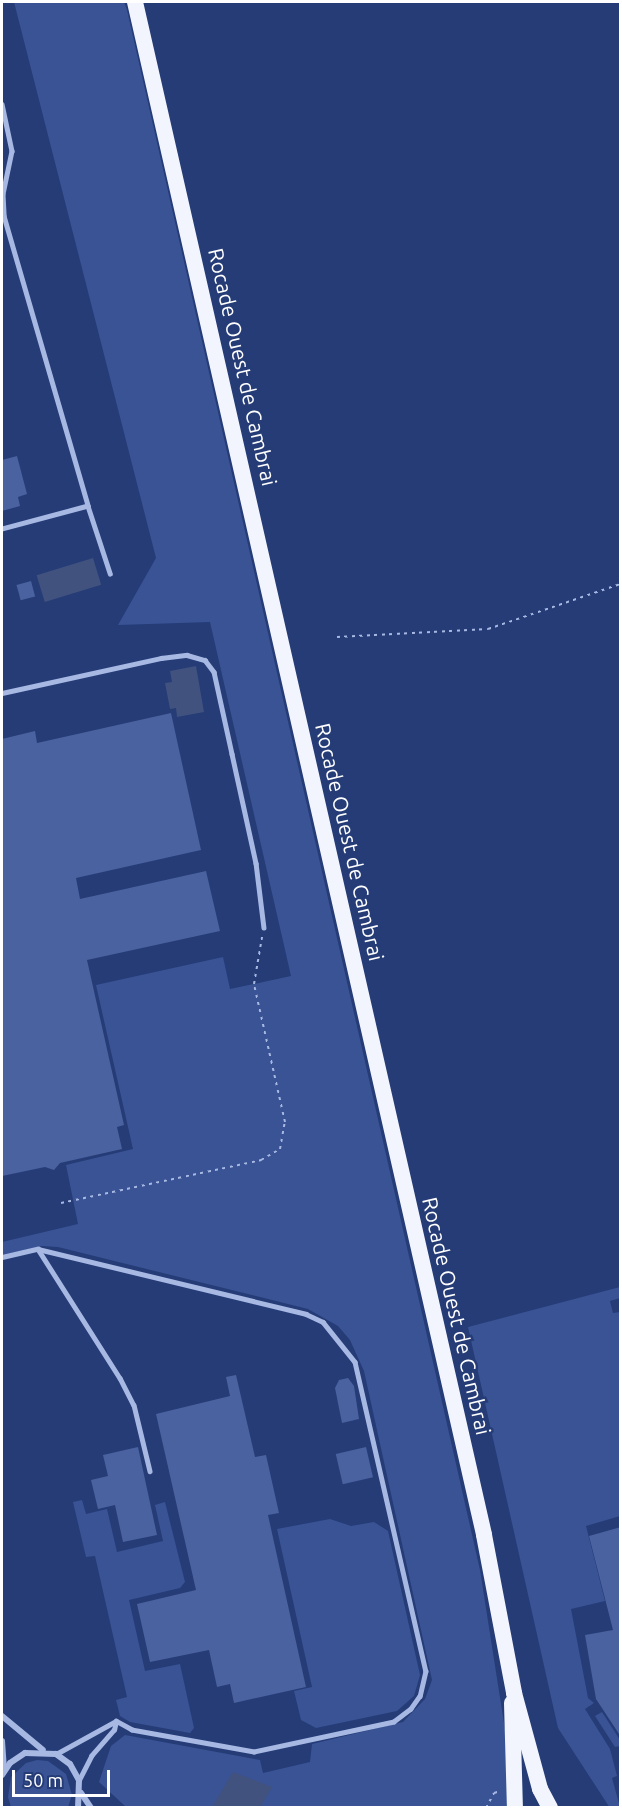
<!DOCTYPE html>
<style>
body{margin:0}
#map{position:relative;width:622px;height:1809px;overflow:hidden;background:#253c77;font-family:Ubuntu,sans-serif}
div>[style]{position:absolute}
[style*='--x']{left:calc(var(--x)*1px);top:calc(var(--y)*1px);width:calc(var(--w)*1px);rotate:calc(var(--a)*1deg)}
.green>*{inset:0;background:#395395}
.water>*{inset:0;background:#42527e;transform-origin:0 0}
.building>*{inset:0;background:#4a629f;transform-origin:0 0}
.path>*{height:2px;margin-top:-1px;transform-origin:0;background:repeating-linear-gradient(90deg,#a7b8e3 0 3px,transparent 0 7.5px)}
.service>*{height:4.5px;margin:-2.25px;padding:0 2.25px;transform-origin:2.25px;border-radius:2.25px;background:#a7b8e3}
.minor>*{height:6px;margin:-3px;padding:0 3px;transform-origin:3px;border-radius:3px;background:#a7b8e3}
.trunk>*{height:16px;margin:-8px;padding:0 8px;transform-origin:8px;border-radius:8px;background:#f2f5fe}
span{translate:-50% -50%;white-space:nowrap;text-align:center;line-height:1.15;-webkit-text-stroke:5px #253c77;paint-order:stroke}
.street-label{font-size:21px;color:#fff}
.frame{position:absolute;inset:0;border:3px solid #fff;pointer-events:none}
.scale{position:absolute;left:12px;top:1770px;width:98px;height:27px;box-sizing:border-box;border:3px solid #fff;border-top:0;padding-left:8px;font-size:18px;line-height:21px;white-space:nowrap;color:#fff;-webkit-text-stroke:4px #253c77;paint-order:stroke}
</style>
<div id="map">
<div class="green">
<div style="clip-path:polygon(14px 2px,124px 2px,127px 10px,480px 1570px,509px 1755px,509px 1807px,126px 1807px,99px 1782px,111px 1746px,125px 1735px,260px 1760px,263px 1773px,310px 1762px,312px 1744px,403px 1722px,425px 1699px,432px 1680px,364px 1371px,350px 1340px,338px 1326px,308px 1309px,58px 1247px,42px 1246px,2px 1255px,2px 1242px,78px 1224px,66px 1165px,133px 1149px,96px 985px,223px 957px,230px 989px,291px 976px,210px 622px,118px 625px,156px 558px)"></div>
<div style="clip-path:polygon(620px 1287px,620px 1298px,610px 1301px,613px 1313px,620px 1312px,620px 1516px,586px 1526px,605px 1601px,571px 1609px,588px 1698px,594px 1703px,585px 1709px,610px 1749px,617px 1776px,612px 1778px,620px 1807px,610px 1808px,558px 1728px,468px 1327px)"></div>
<div style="clip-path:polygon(82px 1500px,86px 1514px,107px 1509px,117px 1552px,163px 1541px,155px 1505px,165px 1502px,185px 1582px,180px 1588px,129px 1600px,145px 1671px,180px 1664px,194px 1728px,190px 1733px,130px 1722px,120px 1716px,116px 1700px,127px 1697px,95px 1556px,86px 1557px,73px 1502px)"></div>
<div style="clip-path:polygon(330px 1519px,351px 1526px,374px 1522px,388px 1531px,420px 1675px,414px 1696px,397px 1711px,316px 1728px,301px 1720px,294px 1691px,312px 1687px,277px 1529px)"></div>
<div style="clip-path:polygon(602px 1712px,620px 1740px,620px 1746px,615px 1747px,595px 1716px)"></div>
<div style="clip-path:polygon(37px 1760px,48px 1761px,66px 1774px,72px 1795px,68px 1807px,11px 1807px,8px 1797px,11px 1777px,26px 1763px)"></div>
</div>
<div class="water">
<div style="left:93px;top:558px;width:28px;height:59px;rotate:73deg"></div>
<div style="clip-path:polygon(196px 666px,204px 712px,177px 717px,176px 708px,170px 709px,165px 683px,172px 682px,170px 671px)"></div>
<div style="clip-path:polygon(233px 1772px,272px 1787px,260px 1807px,212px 1807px)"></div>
</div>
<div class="building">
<div style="clip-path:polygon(17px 456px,27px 494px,18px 497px,20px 506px,2px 511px,2px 460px)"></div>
<div style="left:31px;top:581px;width:16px;height:15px;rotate:75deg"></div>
<div style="clip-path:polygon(171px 713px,201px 850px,76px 878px,80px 899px,206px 871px,220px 931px,87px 960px,124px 1125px,117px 1127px,122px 1149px,60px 1163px,54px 1170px,45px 1167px,2px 1176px,2px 739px,35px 731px,37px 743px)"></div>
<div style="clip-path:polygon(236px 1375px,255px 1457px,266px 1455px,279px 1513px,268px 1515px,306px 1687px,234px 1703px,230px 1684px,217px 1687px,209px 1650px,150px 1662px,137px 1604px,196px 1590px,156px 1414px,230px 1396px,226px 1377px)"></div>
<div style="clip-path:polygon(348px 1378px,354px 1386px,359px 1419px,342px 1423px,335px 1388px,339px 1380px)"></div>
<div style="clip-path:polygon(138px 1447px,157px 1535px,123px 1542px,115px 1505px,98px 1509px,91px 1480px,108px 1476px,103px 1455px)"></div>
<div style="left:366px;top:1447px;width:31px;height:31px;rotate:77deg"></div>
<div style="clip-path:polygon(621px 1527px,621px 1737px,596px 1699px,585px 1635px,613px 1630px,589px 1536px)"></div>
</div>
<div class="path">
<div style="--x:337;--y:637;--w:151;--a:-3"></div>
<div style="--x:488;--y:629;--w:139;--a:-18.8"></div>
<div style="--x:61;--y:1203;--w:205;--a:-12.1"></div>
<div style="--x:261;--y:1160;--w:22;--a:-30"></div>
<div style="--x:280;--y:1149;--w:27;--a:-80"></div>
<div style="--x:285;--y:1122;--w:141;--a:-102.7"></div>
<div style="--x:254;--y:984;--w:48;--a:-80.3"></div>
<div style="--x:486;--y:1808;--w:17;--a:-62"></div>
<div style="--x:494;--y:1793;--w:7;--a:-16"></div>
</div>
<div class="service">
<div style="--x:2;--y:104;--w:48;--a:78"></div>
<div style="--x:12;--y:151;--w:44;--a:101.8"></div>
<div style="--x:3;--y:194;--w:22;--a:87"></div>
<div style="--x:4;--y:216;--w:302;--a:73.8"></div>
<div style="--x:88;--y:506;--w:89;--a:165"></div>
<div style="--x:88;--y:506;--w:71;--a:71.8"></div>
<div style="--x:2;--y:693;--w:163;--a:-12.4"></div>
<div style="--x:161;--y:658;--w:26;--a:-7"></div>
<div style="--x:187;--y:655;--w:19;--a:16"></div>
<div style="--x:205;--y:660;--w:15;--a:53"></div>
<div style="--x:214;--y:672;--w:84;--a:77.6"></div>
<div style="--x:232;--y:754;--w:112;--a:77.6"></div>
<div style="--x:256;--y:863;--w:65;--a:83"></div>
<div style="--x:38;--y:1249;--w:153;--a:57.6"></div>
<div style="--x:120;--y:1378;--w:30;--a:63"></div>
<div style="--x:134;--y:1405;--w:68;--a:76.4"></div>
<div style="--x:2;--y:1257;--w:37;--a:-13"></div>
<div style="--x:38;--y:1249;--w:276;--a:13.6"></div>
<div style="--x:306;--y:1314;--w:19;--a:25"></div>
<div style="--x:323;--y:1322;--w:51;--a:51.3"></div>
<div style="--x:355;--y:1362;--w:317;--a:77.1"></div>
<div style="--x:426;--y:1671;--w:26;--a:103"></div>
<div style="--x:420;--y:1696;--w:16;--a:125"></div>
<div style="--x:411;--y:1709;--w:21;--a:143"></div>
<div style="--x:394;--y:1722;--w:143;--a:167.9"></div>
<div style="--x:254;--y:1752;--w:124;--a:-169.8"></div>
<div style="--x:132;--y:1730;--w:18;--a:-151"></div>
<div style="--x:56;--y:1754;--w:68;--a:-28.8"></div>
<div style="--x:79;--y:1780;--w:27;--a:-63"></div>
<div style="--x:91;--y:1756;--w:35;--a:-49"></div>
<div style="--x:114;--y:1730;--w:9;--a:-77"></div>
</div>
<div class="minor">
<div style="--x:2;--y:1716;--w:53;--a:39.7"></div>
<div style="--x:2;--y:1741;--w:29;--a:86"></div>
<div style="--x:2;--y:1775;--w:14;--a:-56"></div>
<div style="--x:10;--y:1763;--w:18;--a:-34"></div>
<div style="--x:25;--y:1753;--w:31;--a:2"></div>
<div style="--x:56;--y:1754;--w:17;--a:36"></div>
<div style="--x:70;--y:1764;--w:18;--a:61"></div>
<div style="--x:79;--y:1780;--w:28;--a:92"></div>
<div style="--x:81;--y:1793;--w:18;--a:56"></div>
</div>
<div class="trunk">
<div style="--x:135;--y:2;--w:1572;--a:77.17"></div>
<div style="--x:484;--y:1535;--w:161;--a:79.2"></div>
<div style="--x:514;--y:1693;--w:99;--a:74.8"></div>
<div style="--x:540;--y:1789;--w:21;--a:62"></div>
<div style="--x:512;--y:1703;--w:105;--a:88.4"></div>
</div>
<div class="street-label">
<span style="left:243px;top:367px;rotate:77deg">Rocade Ouest de Cambrai</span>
<span style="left:350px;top:842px;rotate:77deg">Rocade Ouest de Cambrai</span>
<span style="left:457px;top:1316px;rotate:77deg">Rocade Ouest de Cambrai</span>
</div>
<div class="frame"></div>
<div class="scale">50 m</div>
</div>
